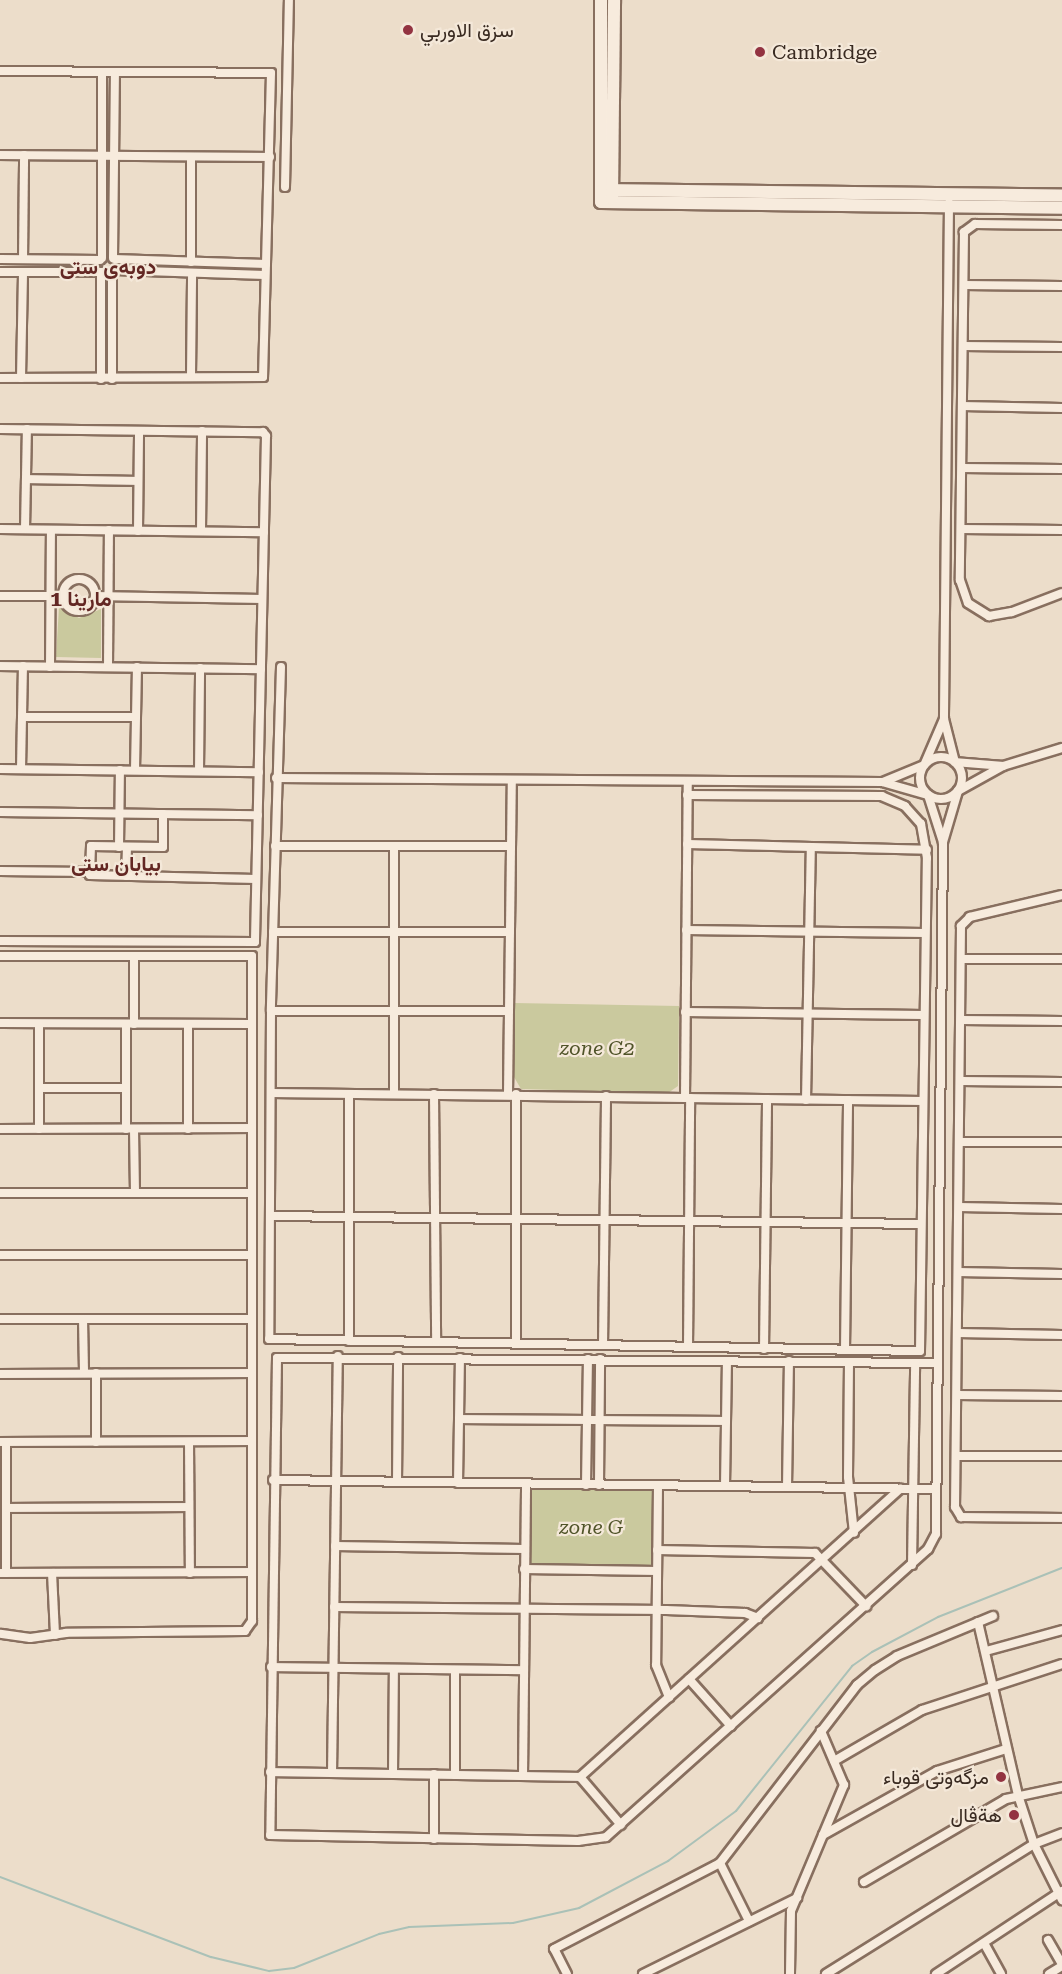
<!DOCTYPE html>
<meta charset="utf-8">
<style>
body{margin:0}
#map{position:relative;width:1062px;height:1974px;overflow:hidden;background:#ecddca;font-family:"Roboto Serif",Vazirmatn,serif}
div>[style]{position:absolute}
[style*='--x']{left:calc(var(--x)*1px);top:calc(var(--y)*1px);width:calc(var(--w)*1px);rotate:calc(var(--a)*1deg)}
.green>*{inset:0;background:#cac99e;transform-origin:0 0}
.stream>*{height:2px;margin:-1px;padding:0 1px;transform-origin:1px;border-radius:1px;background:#aac1b7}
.roads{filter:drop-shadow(2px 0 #886f5f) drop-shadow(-2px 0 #886f5f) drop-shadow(0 2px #886f5f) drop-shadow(0 -2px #886f5f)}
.street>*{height:8px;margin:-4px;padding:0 4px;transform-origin:4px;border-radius:4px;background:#f7ebdd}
.street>.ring{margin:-4px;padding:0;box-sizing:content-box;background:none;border:8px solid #f7ebdd;border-radius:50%}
.secondary>*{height:12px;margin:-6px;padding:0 6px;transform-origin:6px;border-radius:6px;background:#f7ebdd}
.dots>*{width:16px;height:16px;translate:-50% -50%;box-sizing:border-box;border:3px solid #f4e8d9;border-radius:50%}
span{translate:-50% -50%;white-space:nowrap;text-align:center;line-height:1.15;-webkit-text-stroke:4.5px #f4e8d9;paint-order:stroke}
.poi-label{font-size:20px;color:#392a21}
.left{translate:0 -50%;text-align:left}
.right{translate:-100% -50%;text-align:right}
.park-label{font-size:20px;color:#505429;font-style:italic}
.neighbourhood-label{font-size:21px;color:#632723;font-weight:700}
</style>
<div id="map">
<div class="green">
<div style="clip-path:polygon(59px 607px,79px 618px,101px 609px,101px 658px,56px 657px)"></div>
<div style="clip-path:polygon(514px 1003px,679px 1006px,678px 1086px,668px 1093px,521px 1089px,514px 1077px)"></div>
<div style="left:529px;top:1487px;width:126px;height:78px;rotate:1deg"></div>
</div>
<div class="stream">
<div style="--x:0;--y:1877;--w:226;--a:20.8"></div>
<div style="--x:211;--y:1957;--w:60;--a:13.6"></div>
<div style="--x:269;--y:1971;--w:25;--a:-7"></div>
<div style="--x:294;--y:1968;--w:92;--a:-21.8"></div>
<div style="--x:379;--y:1934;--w:31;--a:-13"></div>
<div style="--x:409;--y:1927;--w:104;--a:-2.2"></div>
<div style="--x:513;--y:1923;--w:68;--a:-12.8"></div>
<div style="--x:579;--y:1908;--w:101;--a:-27.8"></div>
<div style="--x:668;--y:1861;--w:84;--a:-36.3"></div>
<div style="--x:736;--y:1811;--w:186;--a:-51.3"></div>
<div style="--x:852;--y:1666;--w:24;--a:-35"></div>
<div style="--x:872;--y:1652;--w:75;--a:-27.9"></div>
<div style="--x:938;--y:1617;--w:133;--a:-21.6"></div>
</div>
<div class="roads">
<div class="street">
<div style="--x:0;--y:71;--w:271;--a:0.4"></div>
<div style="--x:271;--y:73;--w:304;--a:91.5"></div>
<div style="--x:263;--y:377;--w:263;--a:179.8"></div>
<div style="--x:0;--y:155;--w:270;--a:0.4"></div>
<div style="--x:285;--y:187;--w:187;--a:-88.8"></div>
<div style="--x:949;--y:203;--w:516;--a:90.56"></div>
<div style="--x:944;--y:719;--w:44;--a:75.7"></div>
<div style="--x:955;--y:762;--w:48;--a:4.8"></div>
<div style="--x:1062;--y:225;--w:87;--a:-179.3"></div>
<div style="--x:975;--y:224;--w:14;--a:144"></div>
<div style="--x:964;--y:232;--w:348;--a:90.7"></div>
<div style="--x:960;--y:580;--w:24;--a:71"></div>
<div style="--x:968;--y:603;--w:25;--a:32"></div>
<div style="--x:989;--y:616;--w:23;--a:-10"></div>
<div style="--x:1012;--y:612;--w:53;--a:-20.8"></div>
<div style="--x:102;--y:258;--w:186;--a:-90"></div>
<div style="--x:113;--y:258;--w:186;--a:-89.4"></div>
<div style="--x:0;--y:259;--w:100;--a:0.6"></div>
<div style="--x:23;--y:259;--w:104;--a:-89.4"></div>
<div style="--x:114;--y:259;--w:152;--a:1.9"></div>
<div style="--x:191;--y:262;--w:105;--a:-90"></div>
<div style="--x:115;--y:270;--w:150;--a:1.9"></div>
<div style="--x:0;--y:272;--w:101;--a:0"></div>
<div style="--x:101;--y:272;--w:107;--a:90"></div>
<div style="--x:964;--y:285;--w:98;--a:0.6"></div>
<div style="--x:963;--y:346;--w:99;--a:0.6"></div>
<div style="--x:191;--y:376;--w:102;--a:-89.4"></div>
<div style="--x:21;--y:378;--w:106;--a:-88.9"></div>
<div style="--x:112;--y:379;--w:106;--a:-90"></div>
<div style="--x:962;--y:406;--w:100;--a:1.1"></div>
<div style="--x:0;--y:429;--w:263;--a:0.7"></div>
<div style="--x:263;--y:432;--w:5;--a:53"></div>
<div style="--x:266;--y:436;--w:506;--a:91.25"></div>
<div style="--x:255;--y:942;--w:255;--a:-179.8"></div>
<div style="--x:962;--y:468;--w:100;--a:0.6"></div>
<div style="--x:26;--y:479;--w:112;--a:1"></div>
<div style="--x:0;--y:529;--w:264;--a:0.7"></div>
<div style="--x:25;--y:529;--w:100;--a:-88.9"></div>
<div style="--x:961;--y:529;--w:101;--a:0.6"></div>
<div style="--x:138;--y:531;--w:100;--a:-89.4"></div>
<div style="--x:201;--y:531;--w:100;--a:-89.4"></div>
<div class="ring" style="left:63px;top:579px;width:24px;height:24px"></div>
<div style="--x:0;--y:596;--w:57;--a:0"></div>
<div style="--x:95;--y:596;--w:167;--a:1"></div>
<div style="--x:0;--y:666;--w:261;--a:0.7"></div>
<div style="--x:50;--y:667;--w:137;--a:-89.6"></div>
<div style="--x:108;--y:667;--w:137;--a:-89.6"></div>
<div style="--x:281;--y:667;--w:344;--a:91.7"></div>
<div style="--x:271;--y:1011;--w:328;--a:90.3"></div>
<div style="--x:269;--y:1339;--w:651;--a:1.06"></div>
<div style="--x:920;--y:1351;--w:493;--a:-89.2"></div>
<div style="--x:927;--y:858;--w:35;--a:-100"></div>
<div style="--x:921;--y:824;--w:24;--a:-132"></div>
<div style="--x:905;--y:806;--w:25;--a:-157"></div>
<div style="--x:882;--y:796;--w:195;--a:-179.7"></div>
<div style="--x:22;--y:717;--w:114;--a:0"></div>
<div class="ring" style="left:920px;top:757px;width:34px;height:34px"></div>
<div style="--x:925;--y:763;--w:48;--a:-66.6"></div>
<div style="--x:0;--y:769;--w:259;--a:0.7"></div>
<div style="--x:21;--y:769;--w:103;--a:-88.9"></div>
<div style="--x:135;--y:770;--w:103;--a:-88.9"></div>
<div style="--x:199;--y:771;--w:103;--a:-89.4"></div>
<div style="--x:276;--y:778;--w:606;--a:0.38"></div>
<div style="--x:882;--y:782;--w:48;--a:15.8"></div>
<div style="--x:883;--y:782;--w:44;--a:-22.5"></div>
<div style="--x:958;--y:791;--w:51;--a:-29.1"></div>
<div style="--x:1003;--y:766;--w:62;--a:-17"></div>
<div style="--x:928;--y:795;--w:49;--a:72.3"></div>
<div style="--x:0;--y:812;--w:258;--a:0.7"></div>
<div style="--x:163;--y:814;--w:33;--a:90"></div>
<div style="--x:163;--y:847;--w:72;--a:-179.2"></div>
<div style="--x:91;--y:846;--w:29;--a:92"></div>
<div style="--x:90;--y:875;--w:166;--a:1.4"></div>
<div style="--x:687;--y:844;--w:240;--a:1.4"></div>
<div style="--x:275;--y:846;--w:235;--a:0"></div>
<div style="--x:119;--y:847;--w:77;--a:-89.3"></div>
<div style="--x:0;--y:871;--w:90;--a:0.6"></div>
<div style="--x:126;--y:876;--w:29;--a:-88"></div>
<div style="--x:1062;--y:895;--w:95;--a:166.6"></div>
<div style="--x:970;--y:917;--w:13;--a:135"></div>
<div style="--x:961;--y:926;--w:581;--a:90.59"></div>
<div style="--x:955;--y:1507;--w:12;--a:59"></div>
<div style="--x:961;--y:1517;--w:101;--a:0.6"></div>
<div style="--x:686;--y:930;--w:239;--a:0.7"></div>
<div style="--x:273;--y:932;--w:237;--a:0"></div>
<div style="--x:0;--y:956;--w:252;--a:0"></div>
<div style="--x:252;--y:956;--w:665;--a:90"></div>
<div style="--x:252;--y:1621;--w:12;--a:125"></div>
<div style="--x:245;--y:1631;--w:179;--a:179.4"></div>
<div style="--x:66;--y:1633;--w:36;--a:172"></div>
<div style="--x:30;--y:1638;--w:30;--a:-172"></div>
<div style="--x:961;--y:959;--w:101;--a:0"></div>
<div style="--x:271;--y:1011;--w:238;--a:0"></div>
<div style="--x:685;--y:1012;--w:238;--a:0.7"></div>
<div style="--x:961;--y:1020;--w:101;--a:0.6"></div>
<div style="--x:0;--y:1023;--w:251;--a:0.2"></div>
<div style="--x:134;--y:1024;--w:68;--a:-90"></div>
<div style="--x:188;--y:1024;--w:105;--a:90"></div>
<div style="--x:961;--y:1081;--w:101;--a:0.6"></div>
<div style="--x:39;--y:1088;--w:87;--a:0"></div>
<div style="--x:271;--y:1093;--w:652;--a:0.7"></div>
<div style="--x:349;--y:1094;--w:247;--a:90"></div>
<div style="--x:394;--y:1094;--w:248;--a:-90"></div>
<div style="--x:434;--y:1094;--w:248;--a:89.5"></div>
<div style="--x:508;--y:1094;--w:312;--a:-89.3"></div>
<div style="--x:685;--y:1098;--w:316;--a:-89.5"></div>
<div style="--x:806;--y:1100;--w:253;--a:-88.9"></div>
<div style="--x:0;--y:1129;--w:251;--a:-0.2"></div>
<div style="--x:39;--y:1129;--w:105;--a:-90"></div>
<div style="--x:126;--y:1129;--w:105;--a:-90"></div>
<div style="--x:134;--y:1129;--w:64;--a:89.1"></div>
<div style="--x:959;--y:1142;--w:103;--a:0"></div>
<div style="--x:0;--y:1193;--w:251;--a:0"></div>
<div style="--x:959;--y:1207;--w:103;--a:1.1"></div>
<div style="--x:270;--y:1216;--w:651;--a:0.7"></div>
<div style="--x:0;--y:1255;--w:251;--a:0"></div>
<div style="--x:958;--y:1272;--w:104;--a:1.1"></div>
<div style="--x:0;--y:1319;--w:251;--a:0"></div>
<div style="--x:83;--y:1319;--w:54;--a:88.9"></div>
<div style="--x:958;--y:1333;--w:104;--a:1.1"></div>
<div style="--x:516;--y:1344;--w:250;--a:-90"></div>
<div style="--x:603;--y:1345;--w:249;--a:-89.3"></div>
<div style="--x:688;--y:1347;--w:249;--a:-89.5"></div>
<div style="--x:764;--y:1349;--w:250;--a:-89.3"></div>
<div style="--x:845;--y:1350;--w:250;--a:-89.3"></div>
<div style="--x:849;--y:1362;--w:115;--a:90.5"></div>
<div style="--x:848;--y:1477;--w:56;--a:83.9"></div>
<div style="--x:936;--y:1363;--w:659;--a:-179.57"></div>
<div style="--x:277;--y:1358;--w:477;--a:90.8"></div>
<div style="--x:270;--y:1835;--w:308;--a:1.1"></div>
<div style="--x:578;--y:1841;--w:28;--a:-8"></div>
<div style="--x:606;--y:1837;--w:432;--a:-41.8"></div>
<div style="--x:928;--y:1549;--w:17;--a:-62"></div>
<div style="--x:936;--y:1534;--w:692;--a:-89.42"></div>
<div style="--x:943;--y:842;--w:53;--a:-73.6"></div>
<div style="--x:0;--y:1374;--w:251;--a:-0.2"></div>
<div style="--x:957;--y:1395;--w:105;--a:0.5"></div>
<div style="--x:459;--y:1419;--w:267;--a:0.4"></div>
<div style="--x:0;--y:1442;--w:251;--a:-0.2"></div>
<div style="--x:6;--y:1442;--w:131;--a:90"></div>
<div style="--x:96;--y:1442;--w:69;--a:-90"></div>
<div style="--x:189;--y:1442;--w:131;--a:89.6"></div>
<div style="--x:956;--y:1456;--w:106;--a:0"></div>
<div style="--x:273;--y:1480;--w:662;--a:0.78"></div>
<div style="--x:397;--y:1482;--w:125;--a:-89.5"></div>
<div style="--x:458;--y:1483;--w:125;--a:-89.1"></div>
<div style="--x:586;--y:1485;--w:126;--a:-89.1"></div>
<div style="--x:599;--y:1485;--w:126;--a:-89.5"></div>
<div style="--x:658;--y:1486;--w:179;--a:90.6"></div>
<div style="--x:656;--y:1665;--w:35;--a:68"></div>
<div style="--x:725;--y:1486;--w:125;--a:-89.1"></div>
<div style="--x:787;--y:1487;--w:126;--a:-89.1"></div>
<div style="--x:6;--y:1508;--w:183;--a:-0.3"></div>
<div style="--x:335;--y:1546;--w:189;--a:0.9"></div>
<div style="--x:657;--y:1550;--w:158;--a:1.1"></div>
<div style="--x:815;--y:1553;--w:74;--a:46.1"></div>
<div style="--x:912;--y:1565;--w:202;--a:-89.1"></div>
<div style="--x:524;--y:1569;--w:133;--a:0.9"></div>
<div style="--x:0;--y:1573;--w:252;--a:-0.2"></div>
<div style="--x:52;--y:1573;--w:62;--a:87.2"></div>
<div style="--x:334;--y:1607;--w:332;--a:0.5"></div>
<div style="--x:666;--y:1610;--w:79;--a:2.2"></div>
<div style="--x:745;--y:1613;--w:14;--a:21"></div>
<div style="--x:978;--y:1622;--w:178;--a:77"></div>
<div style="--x:1018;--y:1795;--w:52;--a:71.9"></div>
<div style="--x:1034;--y:1844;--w:63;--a:63.4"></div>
<div style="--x:986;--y:1651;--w:79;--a:-15.4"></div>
<div style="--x:271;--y:1667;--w:252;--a:0.7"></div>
<div style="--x:689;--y:1679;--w:63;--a:48.2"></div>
<div style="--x:834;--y:1761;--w:102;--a:-30.1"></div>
<div style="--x:922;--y:1710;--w:147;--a:-18.2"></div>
<div style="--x:270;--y:1772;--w:310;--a:0.9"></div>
<div style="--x:580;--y:1777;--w:431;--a:-42"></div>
<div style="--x:332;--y:1773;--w:417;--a:-89.2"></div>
<div style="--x:393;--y:1774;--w:105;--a:-89.5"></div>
<div style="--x:455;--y:1775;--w:105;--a:-90"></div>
<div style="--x:523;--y:1776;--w:292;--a:-89.4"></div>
<div style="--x:580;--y:1777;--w:63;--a:49.5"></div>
<div style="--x:823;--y:1835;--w:131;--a:-29.3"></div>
<div style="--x:937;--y:1771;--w:72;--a:-17.7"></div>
<div style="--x:434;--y:1839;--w:65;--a:-90"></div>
<div style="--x:720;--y:1863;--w:65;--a:63.4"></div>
<div style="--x:864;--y:1882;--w:164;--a:-30.3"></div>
<div style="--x:1006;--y:1799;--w:57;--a:-12.1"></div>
<div style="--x:1048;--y:1940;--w:28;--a:60"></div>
<div style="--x:984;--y:1943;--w:35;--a:61"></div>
<div style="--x:567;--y:1974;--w:28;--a:-117"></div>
<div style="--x:554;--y:1949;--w:187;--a:-27.4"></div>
<div style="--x:720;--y:1863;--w:225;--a:-52.4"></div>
<div style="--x:857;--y:1685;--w:23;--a:-40"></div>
<div style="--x:875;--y:1670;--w:26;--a:-32"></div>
<div style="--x:897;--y:1656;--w:104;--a:-22.6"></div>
<div style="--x:643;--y:1974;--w:172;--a:-26.3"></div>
<div style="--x:790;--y:1974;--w:63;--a:-89.1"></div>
<div style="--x:791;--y:1911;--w:137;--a:-67.2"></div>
<div style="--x:844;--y:1785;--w:59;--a:-113.1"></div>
<div style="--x:826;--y:1974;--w:245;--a:-32"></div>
<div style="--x:1034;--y:1844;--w:30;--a:-21"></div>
<div style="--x:936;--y:1974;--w:151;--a:-33.4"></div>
<div style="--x:1049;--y:1974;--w:15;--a:-32"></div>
</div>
<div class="secondary">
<div style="--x:601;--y:0;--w:202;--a:90"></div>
<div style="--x:601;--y:202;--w:461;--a:0.7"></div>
<div style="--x:602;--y:190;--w:460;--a:0.7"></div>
<div style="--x:612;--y:198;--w:198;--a:-89.4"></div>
</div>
</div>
<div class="dots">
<div style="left:408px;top:30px;background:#933341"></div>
<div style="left:760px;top:52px;background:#933341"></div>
<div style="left:1001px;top:1777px;background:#933341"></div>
<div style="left:1014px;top:1815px;background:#933341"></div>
</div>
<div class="poi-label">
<span class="left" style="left:420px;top:30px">سزق الاوربي</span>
<span class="left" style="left:772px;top:52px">Cambridge</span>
<span class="right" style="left:989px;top:1777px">مزگەوتی قوباء</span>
<span class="right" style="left:1002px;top:1815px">هةڤال</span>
</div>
<div class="park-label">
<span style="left:597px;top:1048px">zone G2</span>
<span style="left:591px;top:1527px">zone G</span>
</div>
<div class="neighbourhood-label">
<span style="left:108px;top:267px">دوبه‌ی ستی</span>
<span style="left:81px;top:599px">مارینا 1</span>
<span style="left:116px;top:864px">بیابان ستی</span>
</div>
</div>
